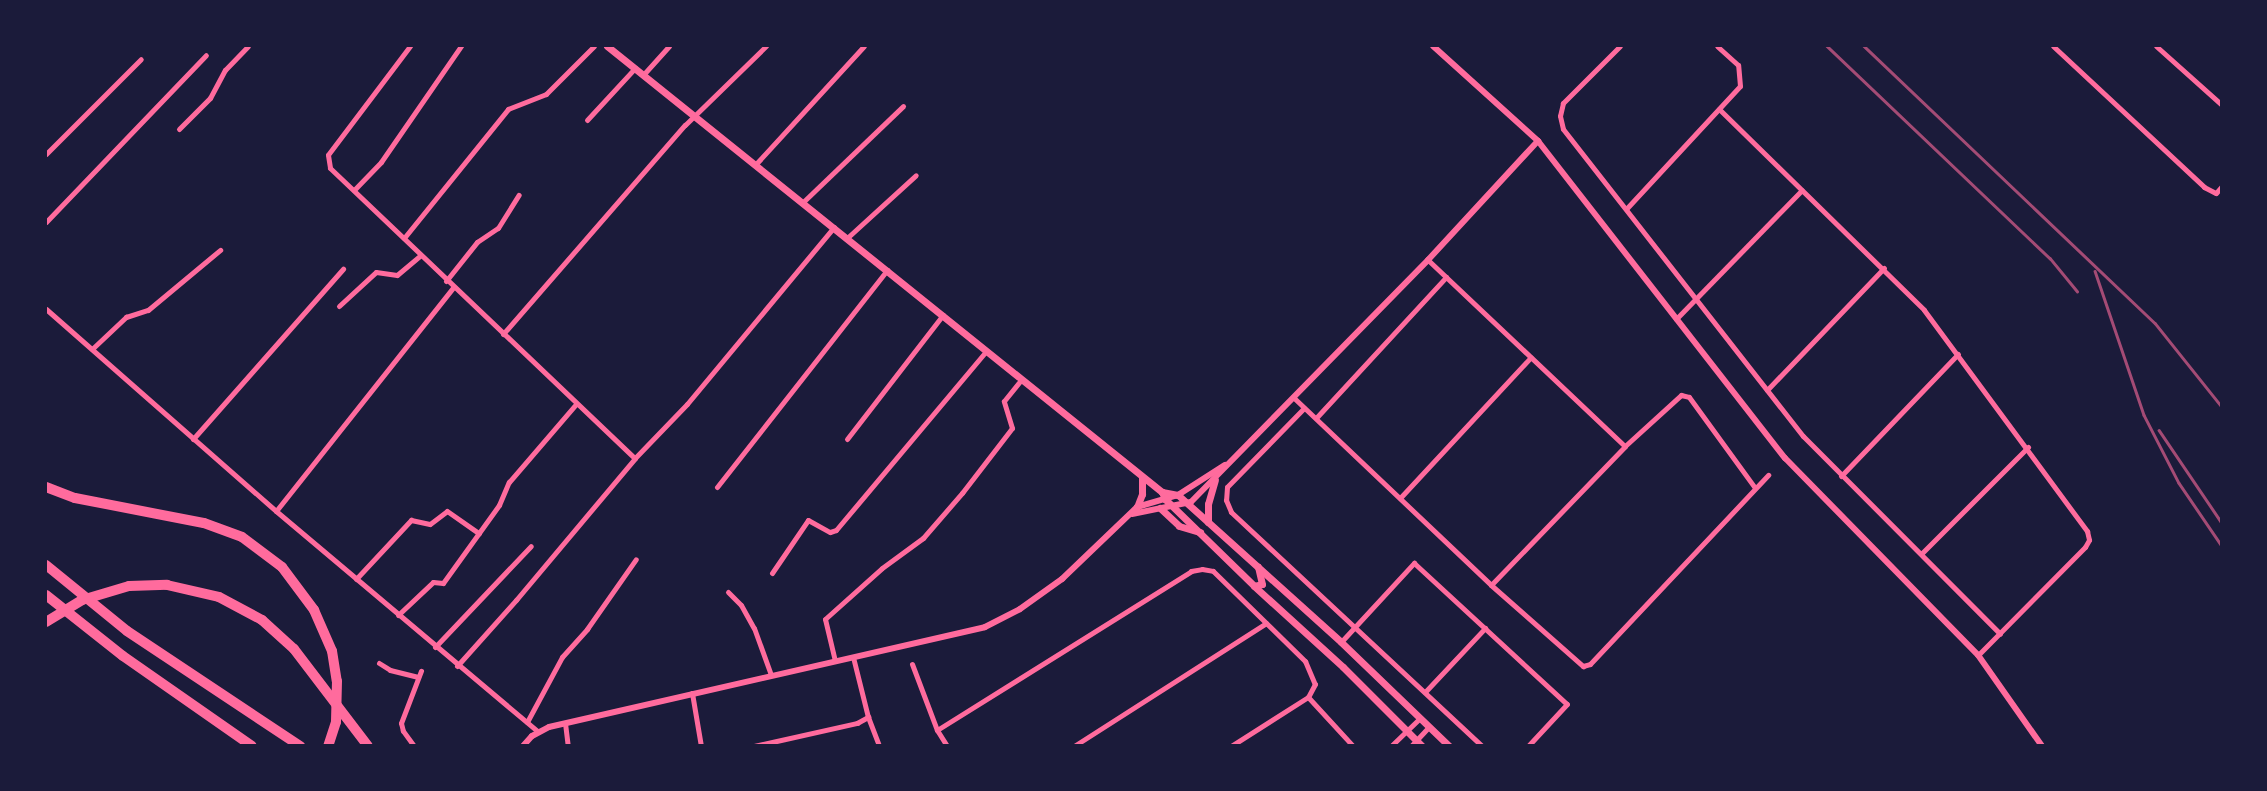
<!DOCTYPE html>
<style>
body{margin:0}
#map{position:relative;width:2267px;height:791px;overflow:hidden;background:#1b1b3a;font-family:"Asap Condensed",sans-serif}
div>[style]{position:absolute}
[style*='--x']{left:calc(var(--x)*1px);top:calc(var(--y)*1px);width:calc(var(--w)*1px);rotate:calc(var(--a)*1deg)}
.minor>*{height:5px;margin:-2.5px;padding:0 2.5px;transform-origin:2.5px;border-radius:2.5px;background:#ff6b9d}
.tertiary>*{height:6px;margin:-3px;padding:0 3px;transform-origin:3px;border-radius:3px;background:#ff6b9d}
.secondary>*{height:7px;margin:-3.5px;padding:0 3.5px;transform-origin:3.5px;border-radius:3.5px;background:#ff6b9d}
.motorway>*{height:10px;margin:-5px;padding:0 5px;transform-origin:5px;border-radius:5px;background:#ff6b9d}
.rail>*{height:2.5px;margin:-1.25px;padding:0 1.25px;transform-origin:1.25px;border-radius:1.25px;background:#a44b75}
span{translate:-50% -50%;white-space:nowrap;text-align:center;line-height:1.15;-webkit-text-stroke:5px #1b1b3a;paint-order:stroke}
.frame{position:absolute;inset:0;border:47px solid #1b1b3a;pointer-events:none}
</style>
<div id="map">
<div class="minor">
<div style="--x:410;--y:46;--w:136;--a:127"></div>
<div style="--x:328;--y:155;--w:13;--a:81"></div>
<div style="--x:330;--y:168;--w:421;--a:43.6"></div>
<div style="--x:1620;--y:46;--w:81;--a:135"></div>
<div style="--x:1563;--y:103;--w:13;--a:103"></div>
<div style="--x:1560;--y:116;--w:13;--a:77"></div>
<div style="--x:1563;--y:129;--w:390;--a:52"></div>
<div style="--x:1803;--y:436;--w:279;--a:45.1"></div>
<div style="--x:2053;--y:46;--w:207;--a:43"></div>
<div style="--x:2204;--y:187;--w:13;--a:27"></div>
<div style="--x:2216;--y:193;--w:9;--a:-49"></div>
<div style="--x:2156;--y:46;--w:89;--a:41.8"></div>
<div style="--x:643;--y:75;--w:39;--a:-48"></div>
<div style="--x:1719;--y:109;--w:287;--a:44.4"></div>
<div style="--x:1924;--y:310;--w:275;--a:53.6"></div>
<div style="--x:2087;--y:531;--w:9;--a:77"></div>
<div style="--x:2089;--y:540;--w:8;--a:120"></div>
<div style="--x:2085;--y:547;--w:152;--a:134.7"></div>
<div style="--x:587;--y:120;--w:71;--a:-47.3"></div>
<div style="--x:179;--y:129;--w:44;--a:-45"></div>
<div style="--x:210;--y:98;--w:32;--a:-62"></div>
<div style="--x:225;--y:70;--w:33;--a:-46"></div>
<div style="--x:46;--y:154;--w:134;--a:-45"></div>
<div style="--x:755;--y:165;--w:161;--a:-47.5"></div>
<div style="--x:354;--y:190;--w:39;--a:-46"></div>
<div style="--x:381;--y:162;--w:141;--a:-55.4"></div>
<div style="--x:802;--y:203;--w:140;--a:-43.8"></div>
<div style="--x:1627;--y:208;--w:166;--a:-47.2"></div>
<div style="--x:1740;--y:86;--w:21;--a:-95"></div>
<div style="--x:1738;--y:65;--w:28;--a:-138"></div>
<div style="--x:46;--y:222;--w:231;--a:-46.2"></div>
<div style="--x:404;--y:238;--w:166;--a:-51.1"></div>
<div style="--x:508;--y:109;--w:41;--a:-21.5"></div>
<div style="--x:546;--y:94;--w:68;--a:-45"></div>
<div style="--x:847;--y:238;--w:93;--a:-42.4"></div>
<div style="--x:1428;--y:260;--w:271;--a:43.4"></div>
<div style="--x:446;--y:281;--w:50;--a:-51.5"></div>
<div style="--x:477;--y:242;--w:25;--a:-34"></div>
<div style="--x:498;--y:228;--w:39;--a:-58"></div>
<div style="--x:339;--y:306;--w:50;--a:-42.6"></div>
<div style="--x:376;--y:272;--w:21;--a:8"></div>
<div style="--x:397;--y:275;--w:31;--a:-40"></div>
<div style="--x:46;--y:309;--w:306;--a:41.3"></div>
<div style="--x:276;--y:511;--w:343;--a:40.1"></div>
<div style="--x:1676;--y:319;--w:180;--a:-45.7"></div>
<div style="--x:503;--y:334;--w:277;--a:-49"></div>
<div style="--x:685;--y:125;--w:113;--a:-44.3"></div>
<div style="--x:92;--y:349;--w:47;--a:-43.3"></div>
<div style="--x:126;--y:317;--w:23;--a:-18"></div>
<div style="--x:148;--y:310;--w:94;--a:-39.8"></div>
<div style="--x:1767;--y:390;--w:169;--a:-46.2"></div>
<div style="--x:1293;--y:397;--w:273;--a:43.5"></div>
<div style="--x:1491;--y:585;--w:123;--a:41.4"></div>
<div style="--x:1583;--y:666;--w:7;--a:-16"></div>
<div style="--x:1590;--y:664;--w:260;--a:-46.7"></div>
<div style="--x:1304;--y:408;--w:110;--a:134.3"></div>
<div style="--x:1227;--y:487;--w:13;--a:94"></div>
<div style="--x:1226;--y:500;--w:13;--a:67"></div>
<div style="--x:1231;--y:512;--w:343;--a:43"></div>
<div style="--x:1316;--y:418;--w:192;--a:-47.3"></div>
<div style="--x:193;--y:439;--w:227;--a:-48.6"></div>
<div style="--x:847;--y:439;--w:157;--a:-52.3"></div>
<div style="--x:1841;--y:476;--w:169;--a:-46.2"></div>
<div style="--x:717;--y:487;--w:276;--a:-51.9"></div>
<div style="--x:1400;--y:498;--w:192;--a:-47.1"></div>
<div style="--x:276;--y:511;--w:285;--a:-51.6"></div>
<div style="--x:1922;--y:553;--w:150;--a:-45"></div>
<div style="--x:772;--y:573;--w:64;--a:-55.8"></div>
<div style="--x:808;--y:520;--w:25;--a:29"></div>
<div style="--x:830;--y:532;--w:6;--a:-18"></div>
<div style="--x:836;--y:530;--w:234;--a:-50"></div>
<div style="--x:356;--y:579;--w:81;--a:-47"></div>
<div style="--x:411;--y:520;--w:19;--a:12"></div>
<div style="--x:430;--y:524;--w:21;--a:-37"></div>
<div style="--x:447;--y:511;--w:39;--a:35"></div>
<div style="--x:1491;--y:585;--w:193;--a:-46"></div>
<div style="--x:1625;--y:446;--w:76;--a:-42.3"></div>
<div style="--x:1681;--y:395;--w:8;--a:14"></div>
<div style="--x:1689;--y:397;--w:112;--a:54"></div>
<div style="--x:728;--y:592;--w:18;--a:45"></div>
<div style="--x:741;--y:605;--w:26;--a:61"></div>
<div style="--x:754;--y:628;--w:50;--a:70.1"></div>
<div style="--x:398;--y:615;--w:48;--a:-43.3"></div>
<div style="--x:433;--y:582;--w:10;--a:6"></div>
<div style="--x:443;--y:583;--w:96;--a:-54.3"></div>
<div style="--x:499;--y:505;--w:25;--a:-67"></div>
<div style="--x:509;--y:482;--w:103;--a:-49.3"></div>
<div style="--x:1341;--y:642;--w:108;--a:-47.3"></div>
<div style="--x:1414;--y:563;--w:208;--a:42.7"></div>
<div style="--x:1567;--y:704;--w:57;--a:132.9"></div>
<div style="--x:435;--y:647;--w:139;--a:-46.5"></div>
<div style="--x:853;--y:657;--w:62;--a:76"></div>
<div style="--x:868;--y:717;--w:31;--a:69"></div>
<div style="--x:835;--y:661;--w:43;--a:-103.4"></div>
<div style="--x:825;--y:619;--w:76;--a:-41.8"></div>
<div style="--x:882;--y:568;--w:51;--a:-36.2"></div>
<div style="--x:923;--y:538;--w:60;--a:-49.1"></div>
<div style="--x:962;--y:493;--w:82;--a:-52.4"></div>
<div style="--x:1012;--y:428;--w:28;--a:-107"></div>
<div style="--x:1004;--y:401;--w:27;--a:-51"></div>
<div style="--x:379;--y:663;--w:13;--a:32"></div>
<div style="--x:390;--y:670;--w:29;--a:14"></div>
<div style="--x:912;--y:664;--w:71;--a:69.3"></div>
<div style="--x:937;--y:730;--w:19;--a:58"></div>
<div style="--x:457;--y:666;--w:89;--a:-48.2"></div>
<div style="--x:516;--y:600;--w:185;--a:-50"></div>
<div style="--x:635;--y:458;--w:75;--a:-46.1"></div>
<div style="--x:687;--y:404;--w:230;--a:-50.3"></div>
<div style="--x:1425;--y:692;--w:88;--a:-46.8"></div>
<div style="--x:692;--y:693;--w:54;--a:80.4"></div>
<div style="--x:1308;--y:697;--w:67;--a:47.4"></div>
<div style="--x:527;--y:722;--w:74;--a:-61.7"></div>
<div style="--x:562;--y:657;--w:38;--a:-48"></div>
<div style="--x:587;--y:629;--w:85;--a:-55"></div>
<div style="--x:565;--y:723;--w:23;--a:83"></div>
<div style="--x:937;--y:730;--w:300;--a:-32"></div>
<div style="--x:1191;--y:571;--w:11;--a:-10"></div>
<div style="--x:1202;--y:569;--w:11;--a:10"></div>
<div style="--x:1213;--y:571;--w:129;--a:44.4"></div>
<div style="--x:1305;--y:661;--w:25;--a:67"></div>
<div style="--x:1315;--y:684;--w:15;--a:118"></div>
<div style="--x:1308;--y:697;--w:91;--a:147.5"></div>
<div style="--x:414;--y:746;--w:19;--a:-126"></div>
<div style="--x:403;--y:731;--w:8;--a:-104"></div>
<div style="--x:401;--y:723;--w:56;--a:-69"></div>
<div style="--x:754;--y:746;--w:106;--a:-12.6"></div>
<div style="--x:857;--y:723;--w:13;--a:-29"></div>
<div style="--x:1074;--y:746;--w:228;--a:-32.6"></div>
<div style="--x:1391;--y:746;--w:40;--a:-44"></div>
<div style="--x:1411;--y:746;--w:26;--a:-47"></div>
</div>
<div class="tertiary">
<div style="--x:1433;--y:46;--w:142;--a:42.1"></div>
<div style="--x:1538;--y:141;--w:402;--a:52.1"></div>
<div style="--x:1785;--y:458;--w:276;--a:45.6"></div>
<div style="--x:1978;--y:655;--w:111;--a:54.9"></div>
<div style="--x:1132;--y:514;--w:60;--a:-11.5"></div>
<div style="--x:1191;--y:502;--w:339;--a:-45.6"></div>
<div style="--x:1428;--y:260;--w:162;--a:-47.3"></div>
<div style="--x:523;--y:746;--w:13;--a:-48"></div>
<div style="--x:532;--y:736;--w:19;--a:-28"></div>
<div style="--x:549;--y:727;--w:447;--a:-12.9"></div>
<div style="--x:985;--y:627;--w:39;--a:-27"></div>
<div style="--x:1020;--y:609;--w:52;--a:-35.5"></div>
<div style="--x:1062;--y:579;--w:104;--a:-43.8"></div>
<div style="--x:1137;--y:507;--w:43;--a:-16.3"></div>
<div style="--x:1178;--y:495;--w:56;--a:-32.6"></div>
</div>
<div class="secondary">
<div style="--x:607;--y:46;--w:712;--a:38.79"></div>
<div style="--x:1162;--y:492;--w:16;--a:11"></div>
<div style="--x:1178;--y:495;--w:219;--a:42"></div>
<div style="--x:1341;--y:642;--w:150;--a:43.9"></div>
<div style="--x:1162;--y:492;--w:8;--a:67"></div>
<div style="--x:1165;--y:499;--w:124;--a:44.3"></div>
<div style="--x:1254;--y:586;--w:120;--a:42.3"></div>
<div style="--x:1343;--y:667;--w:112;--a:45"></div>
<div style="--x:1137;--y:507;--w:14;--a:-69"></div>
<div style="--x:1142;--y:494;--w:17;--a:-90"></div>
<div style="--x:1160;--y:508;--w:26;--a:43"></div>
<div style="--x:1179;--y:526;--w:22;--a:16"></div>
<div style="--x:1208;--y:522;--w:18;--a:-90"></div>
<div style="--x:1208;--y:504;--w:25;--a:-74"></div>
<div style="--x:1254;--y:586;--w:8;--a:-14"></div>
<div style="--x:1262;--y:584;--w:18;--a:-103"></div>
</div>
<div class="motorway">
<div style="--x:46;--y:487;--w:31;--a:21"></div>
<div style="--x:75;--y:498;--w:131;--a:11"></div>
<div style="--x:204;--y:523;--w:40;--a:20.2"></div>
<div style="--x:242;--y:537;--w:50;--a:36.9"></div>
<div style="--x:282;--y:567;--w:54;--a:53.3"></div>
<div style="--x:314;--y:610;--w:45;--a:66.3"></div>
<div style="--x:332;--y:651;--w:30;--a:81"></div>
<div style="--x:337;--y:681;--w:41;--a:91.4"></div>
<div style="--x:336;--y:722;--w:25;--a:108"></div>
<div style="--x:46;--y:565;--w:104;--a:39.2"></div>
<div style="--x:127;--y:631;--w:208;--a:33.6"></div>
<div style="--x:46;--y:595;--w:98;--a:38.4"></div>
<div style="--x:123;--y:656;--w:157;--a:34.9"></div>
<div style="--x:46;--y:622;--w:42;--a:-31.4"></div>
<div style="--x:82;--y:600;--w:49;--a:-16.6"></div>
<div style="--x:129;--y:586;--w:38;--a:-2"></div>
<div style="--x:167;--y:585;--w:53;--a:13"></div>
<div style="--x:219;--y:597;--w:49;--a:28.1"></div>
<div style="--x:262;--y:620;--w:43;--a:42.2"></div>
<div style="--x:294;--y:649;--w:122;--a:52.7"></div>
</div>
<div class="rail">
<div style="--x:1827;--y:46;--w:308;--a:43.6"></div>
<div style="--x:2050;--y:258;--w:43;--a:50.7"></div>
<div style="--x:1864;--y:46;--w:402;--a:43.6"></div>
<div style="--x:2155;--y:323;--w:107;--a:51.4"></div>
<div style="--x:2095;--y:271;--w:152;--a:71.2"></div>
<div style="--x:2144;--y:415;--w:76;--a:62.8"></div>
<div style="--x:2179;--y:483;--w:76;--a:55.7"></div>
<div style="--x:2159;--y:430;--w:112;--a:55.9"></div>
</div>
<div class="frame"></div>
</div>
